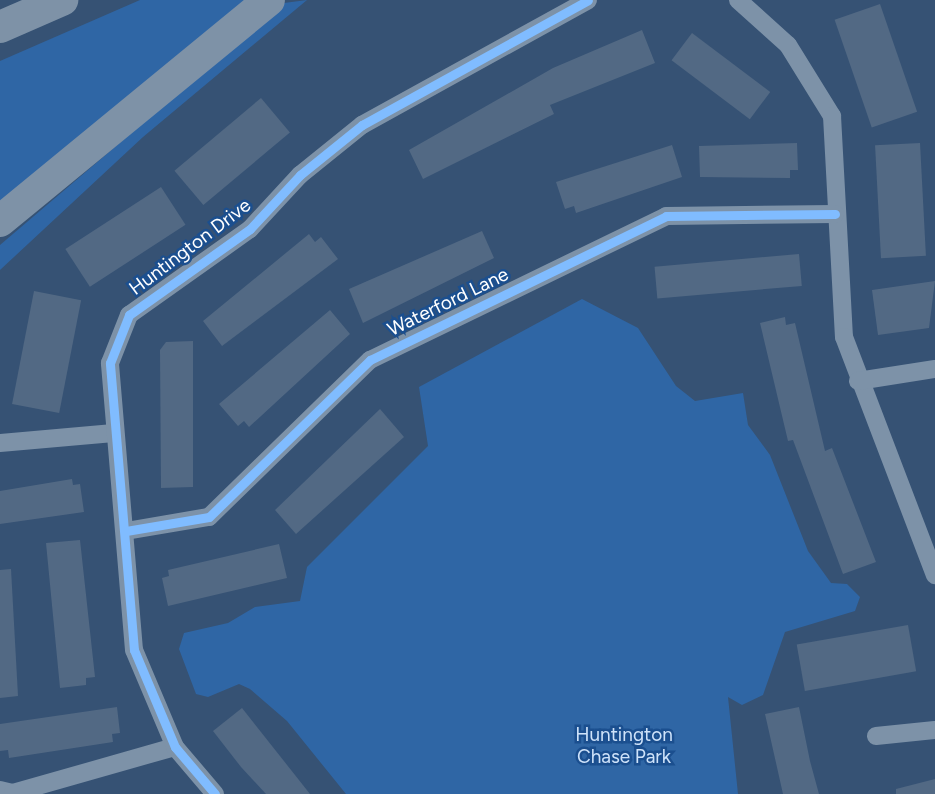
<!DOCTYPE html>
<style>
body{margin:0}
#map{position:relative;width:935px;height:794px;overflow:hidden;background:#365274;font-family:Figtree,sans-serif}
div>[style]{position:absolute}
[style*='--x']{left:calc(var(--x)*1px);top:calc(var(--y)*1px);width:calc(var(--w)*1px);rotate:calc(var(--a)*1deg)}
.green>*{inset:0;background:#2f66a5}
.building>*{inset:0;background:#526984;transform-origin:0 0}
.minor>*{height:18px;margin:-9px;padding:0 9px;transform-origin:9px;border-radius:9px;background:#7d92a8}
.motorway>*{height:32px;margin:-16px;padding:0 16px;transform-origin:16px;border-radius:16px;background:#7e92a7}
.cycleway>*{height:9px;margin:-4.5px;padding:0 4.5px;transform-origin:4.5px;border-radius:4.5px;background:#80bcff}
span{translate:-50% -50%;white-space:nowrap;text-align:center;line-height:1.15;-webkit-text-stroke:5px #1b4f8f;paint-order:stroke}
.street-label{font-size:19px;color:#fff}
.park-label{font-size:19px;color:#cfe3fa}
</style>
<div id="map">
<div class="green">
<div style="clip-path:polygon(140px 0,247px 0,0 202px,0 61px)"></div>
<div style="clip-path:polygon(307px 0,143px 137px,0 270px,0 245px,284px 3px)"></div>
<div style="clip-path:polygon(582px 299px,638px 328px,676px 386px,695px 401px,743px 393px,748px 425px,770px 455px,808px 551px,831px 583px,847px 584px,860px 597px,855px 611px,785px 632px,763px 695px,742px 705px,728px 697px,738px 794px,346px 794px,287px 721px,250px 689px,239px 684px,208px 697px,196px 694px,179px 649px,184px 633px,228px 623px,255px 607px,300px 601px,307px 567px,428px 446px,419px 387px)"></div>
</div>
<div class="building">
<div style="left:880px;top:4px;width:114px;height:48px;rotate:71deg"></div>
<div style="clip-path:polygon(642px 30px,655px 63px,550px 105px,554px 114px,423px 179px,409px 150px,553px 68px)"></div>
<div style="left:692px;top:33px;width:98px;height:34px;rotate:37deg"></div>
<div style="left:261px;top:98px;width:45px;height:113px;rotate:50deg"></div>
<div style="clip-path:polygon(797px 143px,798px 170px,790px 170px,790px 178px,700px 177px,699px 146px)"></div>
<div style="left:920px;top:143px;width:113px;height:45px;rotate:87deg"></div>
<div style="clip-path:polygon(672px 145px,682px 177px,576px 213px,574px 206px,565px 209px,556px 182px)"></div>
<div style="left:161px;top:187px;width:45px;height:114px;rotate:57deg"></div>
<div style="clip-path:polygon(482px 231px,494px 258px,363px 323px,349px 289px)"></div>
<div style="clip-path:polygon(309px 234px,315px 242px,321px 237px,338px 259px,222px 346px,203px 321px)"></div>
<div style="left:799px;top:254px;width:32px;height:145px;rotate:85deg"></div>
<div style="clip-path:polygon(935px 281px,929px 328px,878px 335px,872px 290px)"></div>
<div style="left:34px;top:291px;width:48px;height:115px;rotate:11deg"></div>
<div style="clip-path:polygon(330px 310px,350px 334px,249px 427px,244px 421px,238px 426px,219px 404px)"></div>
<div style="clip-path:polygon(785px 317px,786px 325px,795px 323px,825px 451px,832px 448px,876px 562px,843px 574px,793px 440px,788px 441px,760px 323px)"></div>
<div style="clip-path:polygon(193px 341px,193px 487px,161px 488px,160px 350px,166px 342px)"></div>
<div style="clip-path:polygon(380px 409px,404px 437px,296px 534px,275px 510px)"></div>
<div style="clip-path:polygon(72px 479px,73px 485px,80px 484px,84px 512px,0 524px,0 491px)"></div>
<div style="clip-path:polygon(80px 540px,95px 677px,86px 678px,86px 685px,60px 688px,46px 543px)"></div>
<div style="clip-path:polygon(279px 544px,287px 578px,168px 606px,162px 578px,169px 576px,168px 570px)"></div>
<div style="clip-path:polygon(11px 569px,18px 696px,0 698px,0 570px)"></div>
<div style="left:908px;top:625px;width:47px;height:113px;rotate:80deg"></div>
<div style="clip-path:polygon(117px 707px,120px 733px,112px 734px,113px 742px,9px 758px,8px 750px,0 751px,0 724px)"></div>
<div style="clip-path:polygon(799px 707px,810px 761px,819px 794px,783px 794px,765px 714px)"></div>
<div style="clip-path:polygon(242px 708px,310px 794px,266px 794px,241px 767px,213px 731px)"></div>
<div style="clip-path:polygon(935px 779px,935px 794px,896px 794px,896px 789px)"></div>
</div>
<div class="minor">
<div style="--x:738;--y:0;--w:67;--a:42"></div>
<div style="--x:788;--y:45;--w:84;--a:58.2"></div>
<div style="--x:832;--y:116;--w:221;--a:86.9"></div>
<div style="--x:844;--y:337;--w:255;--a:69.1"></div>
<div style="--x:858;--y:381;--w:78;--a:-8.9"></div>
<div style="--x:0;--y:443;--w:114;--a:-5"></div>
<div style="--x:126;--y:531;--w:84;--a:-9.6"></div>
<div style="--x:209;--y:517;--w:225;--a:-44.3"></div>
<div style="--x:370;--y:360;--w:329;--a:-25.9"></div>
<div style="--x:666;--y:216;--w:169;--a:-0.7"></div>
<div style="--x:876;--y:736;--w:59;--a:-5.8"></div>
<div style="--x:0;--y:790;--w:13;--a:13"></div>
<div style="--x:13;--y:793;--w:168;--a:-15.9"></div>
<div style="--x:215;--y:794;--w:62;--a:-130.4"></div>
<div style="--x:175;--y:747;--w:105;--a:-112.9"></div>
<div style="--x:134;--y:650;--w:288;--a:-94.8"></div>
<div style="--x:110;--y:363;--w:52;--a:-68.4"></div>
<div style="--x:129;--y:315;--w:148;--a:-35.4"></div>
<div style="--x:250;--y:229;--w:74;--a:-47.2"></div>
<div style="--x:300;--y:175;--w:80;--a:-38.9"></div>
<div style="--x:362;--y:125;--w:258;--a:-28.9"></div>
</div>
<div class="motorway">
<div style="--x:0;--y:27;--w:68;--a:-23.5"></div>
<div style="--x:0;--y:221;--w:348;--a:-39.4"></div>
</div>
<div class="cycleway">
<div style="--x:126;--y:531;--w:84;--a:-9.6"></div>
<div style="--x:209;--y:517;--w:225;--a:-44.3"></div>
<div style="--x:370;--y:360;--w:329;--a:-25.9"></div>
<div style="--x:666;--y:216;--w:169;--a:-0.7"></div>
<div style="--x:215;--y:794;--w:62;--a:-130.4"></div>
<div style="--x:175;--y:747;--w:105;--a:-112.9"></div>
<div style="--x:134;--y:650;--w:288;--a:-94.8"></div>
<div style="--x:110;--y:363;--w:52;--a:-68.4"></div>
<div style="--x:129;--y:315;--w:148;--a:-35.4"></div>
<div style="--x:250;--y:229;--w:74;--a:-47.2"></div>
<div style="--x:300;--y:175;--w:80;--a:-38.9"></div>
<div style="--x:362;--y:125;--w:258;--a:-28.9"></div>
</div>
<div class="street-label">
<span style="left:190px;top:247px;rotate:-37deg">Huntington Drive</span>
<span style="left:448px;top:302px;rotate:-26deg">Waterford Lane</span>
</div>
<div class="park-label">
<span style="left:624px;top:746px">Huntington<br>Chase Park</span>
</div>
</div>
